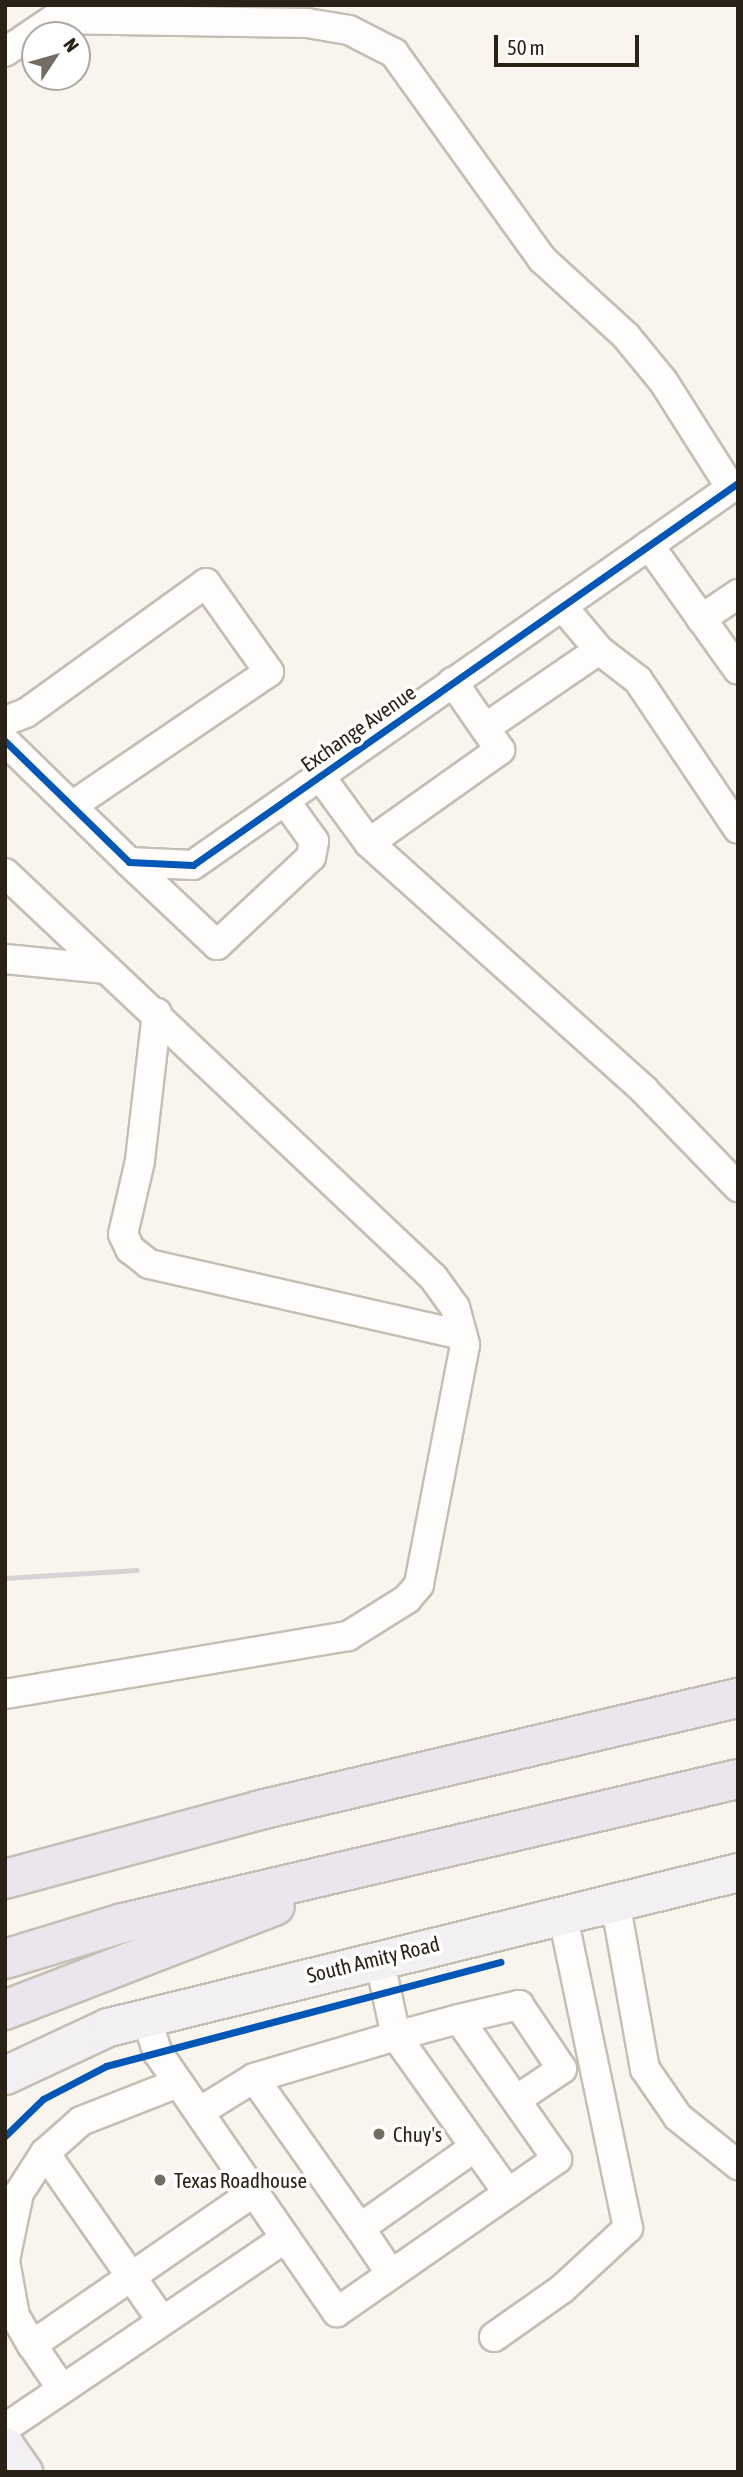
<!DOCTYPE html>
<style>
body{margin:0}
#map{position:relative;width:743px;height:2477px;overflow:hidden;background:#f9f4ee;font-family:"Asap Condensed",sans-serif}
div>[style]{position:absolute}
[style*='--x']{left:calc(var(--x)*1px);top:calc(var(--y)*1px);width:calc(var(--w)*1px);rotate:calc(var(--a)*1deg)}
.roads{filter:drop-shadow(2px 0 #c4beb5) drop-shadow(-2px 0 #c4beb5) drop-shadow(0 2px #c4beb5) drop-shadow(0 -2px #c4beb5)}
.minor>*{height:28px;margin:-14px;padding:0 14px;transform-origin:14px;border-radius:14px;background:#fefdfc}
.major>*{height:37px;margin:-18.5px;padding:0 18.5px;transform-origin:18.5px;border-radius:18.5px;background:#f2f0f3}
.highway>*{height:38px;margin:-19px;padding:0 19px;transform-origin:19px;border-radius:19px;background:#ebe6ed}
.rail>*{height:5px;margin:-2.5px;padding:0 2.5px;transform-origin:2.5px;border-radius:2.5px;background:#d5d4d2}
.cycleway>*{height:7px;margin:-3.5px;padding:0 3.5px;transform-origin:3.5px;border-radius:3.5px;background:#0057b8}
.dots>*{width:19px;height:19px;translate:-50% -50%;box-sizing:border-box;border:4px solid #fff;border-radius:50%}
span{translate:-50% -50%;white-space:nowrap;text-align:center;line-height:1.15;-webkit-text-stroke:7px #fff;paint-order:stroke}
.street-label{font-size:21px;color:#2a2216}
.poi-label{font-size:21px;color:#2a2216}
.left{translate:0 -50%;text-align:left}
.frame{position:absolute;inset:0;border:7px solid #2a2216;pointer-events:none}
.north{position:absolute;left:21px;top:21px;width:70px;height:70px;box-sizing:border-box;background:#fff;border:2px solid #aaa7a2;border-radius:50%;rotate:54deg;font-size:19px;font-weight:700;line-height:28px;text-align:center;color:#2a2216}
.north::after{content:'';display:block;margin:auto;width:24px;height:32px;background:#726c62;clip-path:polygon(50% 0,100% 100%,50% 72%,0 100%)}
.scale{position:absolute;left:494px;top:35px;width:145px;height:32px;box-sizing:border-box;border:4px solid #2a2216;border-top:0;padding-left:9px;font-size:21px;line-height:24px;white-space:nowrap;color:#2a2216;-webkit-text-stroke:5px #fff;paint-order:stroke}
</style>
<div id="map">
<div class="roads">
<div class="minor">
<div style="--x:5;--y:52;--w:59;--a:-34"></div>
<div style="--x:54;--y:19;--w:253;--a:0.9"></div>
<div style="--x:307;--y:23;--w:43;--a:9.5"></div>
<div style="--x:349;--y:30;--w:51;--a:27.1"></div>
<div style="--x:394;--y:53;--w:254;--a:54.3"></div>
<div style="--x:542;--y:259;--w:114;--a:42.5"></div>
<div style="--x:626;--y:336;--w:58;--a:50.6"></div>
<div style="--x:663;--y:381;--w:127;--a:57.6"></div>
<div style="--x:649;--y:545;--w:153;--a:54.5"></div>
<div style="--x:562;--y:606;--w:57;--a:49.9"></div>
<div style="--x:599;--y:650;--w:49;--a:37.6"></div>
<div style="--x:638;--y:680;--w:179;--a:56.1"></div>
<div style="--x:701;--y:619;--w:45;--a:-34"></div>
<div style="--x:5;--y:721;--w:22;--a:-21"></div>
<div style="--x:26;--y:713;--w:222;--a:-35.8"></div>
<div style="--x:206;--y:583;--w:109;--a:54.7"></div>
<div style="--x:269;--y:672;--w:238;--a:145.8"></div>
<div style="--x:485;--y:728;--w:138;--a:-34.4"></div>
<div style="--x:5;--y:741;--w:173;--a:44.3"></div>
<div style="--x:129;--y:862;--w:64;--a:2.7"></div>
<div style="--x:193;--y:865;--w:666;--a:-35.03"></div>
<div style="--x:320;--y:776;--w:83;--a:53.8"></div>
<div style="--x:369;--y:843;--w:371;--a:41.9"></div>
<div style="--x:645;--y:1091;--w:134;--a:45.9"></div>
<div style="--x:369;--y:843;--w:161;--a:-35.4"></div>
<div style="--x:500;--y:750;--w:83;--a:-124.7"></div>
<div style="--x:129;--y:862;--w:121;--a:43.3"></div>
<div style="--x:217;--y:945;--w:129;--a:-43.1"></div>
<div style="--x:311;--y:857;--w:16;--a:-79"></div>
<div style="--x:314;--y:841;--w:49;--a:-125.9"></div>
<div style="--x:5;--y:873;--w:589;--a:43.35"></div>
<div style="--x:433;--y:1277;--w:37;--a:54"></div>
<div style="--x:455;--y:1307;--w:39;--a:75"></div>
<div style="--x:465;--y:1345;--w:244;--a:100.9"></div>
<div style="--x:419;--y:1585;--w:18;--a:131"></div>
<div style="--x:407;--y:1599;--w:70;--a:147.9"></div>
<div style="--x:348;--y:1636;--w:348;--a:170.4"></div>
<div style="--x:5;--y:959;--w:102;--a:5.6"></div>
<div style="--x:157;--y:1013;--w:149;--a:96.6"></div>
<div style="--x:140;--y:1161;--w:75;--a:103.1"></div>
<div style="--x:123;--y:1234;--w:17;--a:65"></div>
<div style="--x:130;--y:1249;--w:24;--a:38"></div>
<div style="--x:149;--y:1264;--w:321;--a:12.8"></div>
<div style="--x:615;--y:1901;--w:171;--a:79.9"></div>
<div style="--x:645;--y:2069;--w:58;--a:55.5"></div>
<div style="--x:678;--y:2117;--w:77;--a:38.7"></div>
<div style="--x:379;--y:1958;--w:80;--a:77.7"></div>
<div style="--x:396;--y:2036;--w:65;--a:-15.1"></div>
<div style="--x:146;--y:2017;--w:38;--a:72"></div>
<div style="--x:158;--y:2053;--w:315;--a:55.4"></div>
<div style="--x:337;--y:2312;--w:268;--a:-34.8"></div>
<div style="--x:557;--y:2159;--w:171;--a:-125"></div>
<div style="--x:459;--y:2019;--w:62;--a:-13.1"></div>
<div style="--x:519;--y:2005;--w:77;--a:56.1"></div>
<div style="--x:562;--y:2069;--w:55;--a:146"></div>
<div style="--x:254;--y:2078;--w:184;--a:54.8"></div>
<div style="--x:199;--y:2112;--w:65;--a:-31.7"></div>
<div style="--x:254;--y:2078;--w:148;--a:-16.5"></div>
<div style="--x:396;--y:2036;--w:193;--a:54.5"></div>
<div style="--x:45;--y:2153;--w:48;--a:-41.6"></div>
<div style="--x:81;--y:2121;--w:104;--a:-21.4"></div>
<div style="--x:5;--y:2260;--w:68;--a:-78.2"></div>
<div style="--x:19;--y:2193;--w:48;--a:-57"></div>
<div style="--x:45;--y:2153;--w:205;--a:55.1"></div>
<div style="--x:5;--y:2261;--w:56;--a:79.7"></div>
<div style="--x:15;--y:2316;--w:34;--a:60"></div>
<div style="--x:391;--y:2274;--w:55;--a:-124"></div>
<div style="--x:360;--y:2228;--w:141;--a:-35.2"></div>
<div style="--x:494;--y:2337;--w:83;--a:-35.2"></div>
<div style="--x:562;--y:2289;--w:90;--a:-42.7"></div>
<div style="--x:628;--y:2228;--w:323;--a:-101.8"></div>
<div style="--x:62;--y:2389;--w:53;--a:-124.3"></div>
<div style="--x:32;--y:2345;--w:270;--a:-34.6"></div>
<div style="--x:5;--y:2428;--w:339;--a:-34.1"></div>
</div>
<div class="major">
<div style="--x:5;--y:2075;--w:114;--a:-25"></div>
<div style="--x:108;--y:2027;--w:649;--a:-13.82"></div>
<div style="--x:5;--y:2446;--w:32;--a:55"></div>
</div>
<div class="highway">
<div style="--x:5;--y:1879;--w:264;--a:-15.1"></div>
<div style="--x:260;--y:1810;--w:491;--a:-13.2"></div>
<div style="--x:5;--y:1959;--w:123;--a:-17"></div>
<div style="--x:123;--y:1923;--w:632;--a:-13.18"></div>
<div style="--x:5;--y:2010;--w:289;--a:-21.1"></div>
</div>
</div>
<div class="rail">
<div style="--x:5;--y:1578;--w:132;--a:-3.5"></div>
</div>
<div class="cycleway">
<div style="--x:5;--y:741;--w:173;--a:44.3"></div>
<div style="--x:129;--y:862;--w:64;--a:2.7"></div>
<div style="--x:193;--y:865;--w:666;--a:-35.03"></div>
<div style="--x:5;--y:2136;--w:53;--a:-44.2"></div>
<div style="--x:43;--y:2099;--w:71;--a:-27.6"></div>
<div style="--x:106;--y:2066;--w:408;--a:-14.8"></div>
</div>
<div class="dots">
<div style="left:379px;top:2134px;background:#726c62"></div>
<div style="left:160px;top:2180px;background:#726c62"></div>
</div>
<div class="street-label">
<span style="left:358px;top:728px;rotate:-35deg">Exchange Avenue</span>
<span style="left:373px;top:1959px;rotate:-14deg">South Amity Road</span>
</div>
<div class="poi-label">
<span class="left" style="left:393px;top:2134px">Chuy's</span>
<span class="left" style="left:174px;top:2180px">Texas Roadhouse</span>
</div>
<div class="frame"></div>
<div class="north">N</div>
<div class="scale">50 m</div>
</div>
